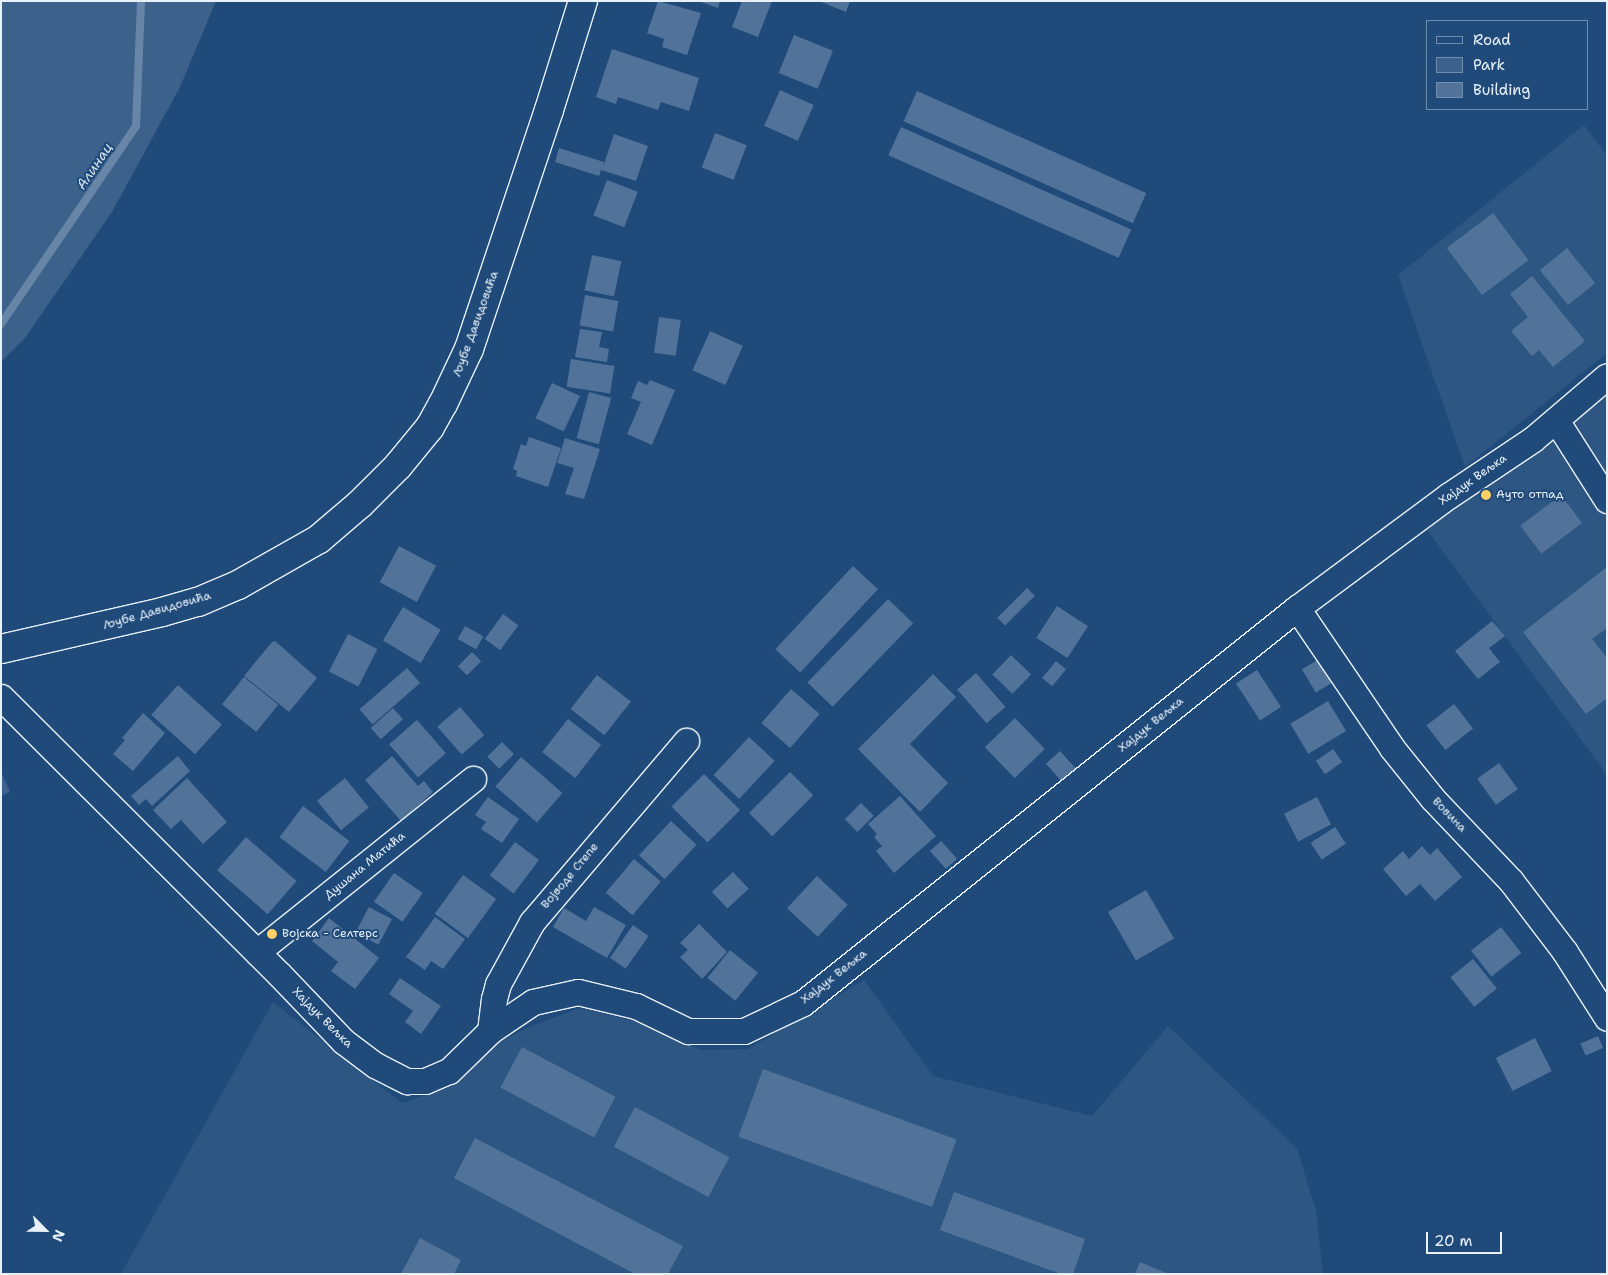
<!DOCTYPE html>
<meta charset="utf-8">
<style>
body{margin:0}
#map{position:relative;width:1608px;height:1275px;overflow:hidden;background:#1f4a7a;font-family:"Shantell Sans",sans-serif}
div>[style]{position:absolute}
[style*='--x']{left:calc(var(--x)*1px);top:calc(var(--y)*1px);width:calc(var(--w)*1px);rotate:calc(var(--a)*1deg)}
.built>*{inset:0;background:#2e5683}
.green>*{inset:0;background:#3c628c}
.stream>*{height:8px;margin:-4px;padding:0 4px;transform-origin:4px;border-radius:4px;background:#6685a7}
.building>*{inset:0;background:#517399;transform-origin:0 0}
.roads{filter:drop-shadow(1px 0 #e8f1f8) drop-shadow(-1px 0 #e8f1f8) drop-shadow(0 1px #e8f1f8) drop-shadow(0 -1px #e8f1f8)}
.minor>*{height:25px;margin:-12.5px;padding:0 12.5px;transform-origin:12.5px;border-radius:12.5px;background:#1f4a7a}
.secondary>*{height:28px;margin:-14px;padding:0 14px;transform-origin:14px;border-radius:14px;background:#1f4a7a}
.dots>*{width:14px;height:14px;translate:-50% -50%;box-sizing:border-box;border:2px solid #1f4a7a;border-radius:50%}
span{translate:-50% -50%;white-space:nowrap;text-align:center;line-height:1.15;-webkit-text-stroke:4px #1f4a7a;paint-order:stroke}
.street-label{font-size:12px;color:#e8f1f8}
.poi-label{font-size:12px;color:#e8f1f8}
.left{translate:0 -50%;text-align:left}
.water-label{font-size:14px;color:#d4e1ec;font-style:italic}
.frame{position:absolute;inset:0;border:2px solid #e8f1f8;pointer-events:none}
.legend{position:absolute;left:1426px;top:20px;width:162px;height:90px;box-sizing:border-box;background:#1f4a7a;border:1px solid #6f8dac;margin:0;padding:6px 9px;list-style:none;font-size:15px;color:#e8f1f8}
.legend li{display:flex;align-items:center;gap:10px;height:25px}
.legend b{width:25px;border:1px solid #6f8dac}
.north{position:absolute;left:20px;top:1205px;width:50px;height:50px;-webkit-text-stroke:4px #1f4a7a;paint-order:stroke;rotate:113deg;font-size:14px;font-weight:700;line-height:20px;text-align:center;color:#e8f1f8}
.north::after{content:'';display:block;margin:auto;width:18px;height:22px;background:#e8f1f8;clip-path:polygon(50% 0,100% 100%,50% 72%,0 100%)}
.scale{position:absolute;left:1426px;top:1232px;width:76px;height:22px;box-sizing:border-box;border:2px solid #e8f1f8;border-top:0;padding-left:6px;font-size:15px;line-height:18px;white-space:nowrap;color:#e8f1f8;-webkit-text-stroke:4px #1f4a7a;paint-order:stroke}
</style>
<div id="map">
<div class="built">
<div style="clip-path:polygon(1584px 125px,1607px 156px,1607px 353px,1465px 467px,1398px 275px)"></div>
<div style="clip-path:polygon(1607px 388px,1607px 485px,1566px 421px)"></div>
<div style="clip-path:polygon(1552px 441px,1607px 517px,1607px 775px,1425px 527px)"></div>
<div style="clip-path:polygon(864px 980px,933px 1076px,1092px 1116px,1168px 1026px,1297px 1148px,1316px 1211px,1323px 1274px,121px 1274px,273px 1002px,402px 1103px,449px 1087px,481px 1050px,532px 1026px,580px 1008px,641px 1023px,701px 1050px,748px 1049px)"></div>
</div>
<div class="green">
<div style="clip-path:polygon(1px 1px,216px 1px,180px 87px,112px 212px,25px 338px,1px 362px)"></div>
<div style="clip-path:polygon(1px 771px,10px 792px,1px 796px)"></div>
</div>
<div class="stream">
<div style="--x:1;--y:324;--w:240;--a:-55.7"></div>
<div style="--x:136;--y:126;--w:125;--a:-87.7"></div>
</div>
<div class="building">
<div style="clip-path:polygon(658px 1px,701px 13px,687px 55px,662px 47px,664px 39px,647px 33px)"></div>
<div style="clip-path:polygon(698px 1px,720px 1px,718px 8px)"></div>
<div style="clip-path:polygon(742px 1px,772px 1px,758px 37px,732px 27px)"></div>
<div style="clip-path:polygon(819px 1px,850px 1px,846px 12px)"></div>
<div style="left:794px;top:35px;width:42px;height:41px;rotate:22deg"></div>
<div style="clip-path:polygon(612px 49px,699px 78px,689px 111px,661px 102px,658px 110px,618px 97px,616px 104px,596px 97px)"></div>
<div style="left:780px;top:90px;width:37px;height:39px;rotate:24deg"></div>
<div style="left:917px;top:91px;width:251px;height:33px;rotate:24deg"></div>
<div style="left:901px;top:127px;width:252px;height:31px;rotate:24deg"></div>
<div style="left:715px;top:133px;width:34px;height:37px;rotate:21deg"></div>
<div style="clip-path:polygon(614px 134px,648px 146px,636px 181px,601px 170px,599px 176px,555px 162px,559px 148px,604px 162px,603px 167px)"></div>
<div style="left:607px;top:180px;width:33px;height:38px;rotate:21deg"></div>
<div style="left:1493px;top:213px;width:59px;height:58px;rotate:53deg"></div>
<div style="left:1567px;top:248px;width:45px;height:35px;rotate:51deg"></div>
<div style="left:592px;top:255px;width:30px;height:36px;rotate:12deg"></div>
<div style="clip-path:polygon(1532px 276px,1585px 341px,1553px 367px,1539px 350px,1532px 356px,1511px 331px,1528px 317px,1510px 294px)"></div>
<div style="left:585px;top:295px;width:34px;height:31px;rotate:10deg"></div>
<div style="left:659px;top:317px;width:22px;height:36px;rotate:8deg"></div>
<div style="clip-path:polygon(580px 329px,602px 332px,599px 347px,609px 349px,607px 362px,575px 357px)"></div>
<div style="left:710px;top:331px;width:36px;height:43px;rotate:24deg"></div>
<div style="left:571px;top:359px;width:44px;height:28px;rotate:9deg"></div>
<div style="clip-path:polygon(650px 380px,675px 390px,652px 445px,627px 434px,641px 402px,631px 398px,638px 381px,647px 385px)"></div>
<div style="left:552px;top:383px;width:31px;height:39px;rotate:25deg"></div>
<div style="left:589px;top:392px;width:23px;height:48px;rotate:15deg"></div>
<div style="clip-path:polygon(529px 437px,561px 448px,548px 487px,516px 476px,517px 471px,513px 469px,521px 444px,526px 446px)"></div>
<div style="clip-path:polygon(565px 438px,600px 449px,584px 499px,565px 494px,574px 468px,557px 463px)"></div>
<div style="left:1561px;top:495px;width:35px;height:51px;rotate:53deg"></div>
<div style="left:399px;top:546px;width:42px;height:41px;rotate:28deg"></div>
<div style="left:853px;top:566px;width:34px;height:114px;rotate:43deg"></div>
<div style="clip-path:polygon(1607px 567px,1607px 628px,1592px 639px,1607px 658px,1607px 698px,1586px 714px,1523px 632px)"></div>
<div style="left:1027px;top:588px;width:11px;height:42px;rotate:45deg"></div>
<div style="left:888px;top:599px;width:35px;height:116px;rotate:44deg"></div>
<div style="left:1057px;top:606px;width:37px;height:38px;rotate:33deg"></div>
<div style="left:403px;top:607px;width:44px;height:39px;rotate:31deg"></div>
<div style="left:503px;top:614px;width:19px;height:31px;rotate:36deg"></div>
<div style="clip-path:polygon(1492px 621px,1505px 636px,1489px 648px,1500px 662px,1478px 679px,1455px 651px)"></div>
<div style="left:465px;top:626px;width:21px;height:15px;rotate:29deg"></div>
<div style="left:348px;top:634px;width:33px;height:42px;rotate:27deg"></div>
<div style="clip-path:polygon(275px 641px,317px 678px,289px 712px,244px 676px,272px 642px)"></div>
<div style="left:472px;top:652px;width:13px;height:20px;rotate:45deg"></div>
<div style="left:1011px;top:655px;width:28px;height:27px;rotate:44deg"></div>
<div style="left:1319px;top:659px;width:27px;height:20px;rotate:59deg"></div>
<div style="left:1056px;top:661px;width:13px;height:22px;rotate:39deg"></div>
<div style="left:407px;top:668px;width:20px;height:63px;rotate:49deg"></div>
<div style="left:1257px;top:670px;width:44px;height:25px;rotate:57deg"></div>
<div style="left:976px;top:673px;width:45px;height:25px;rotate:49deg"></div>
<div style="clip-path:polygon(933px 674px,956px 697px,910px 744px,948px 783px,920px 812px,858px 749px)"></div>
<div style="left:597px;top:675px;width:43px;height:43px;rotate:38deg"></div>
<div style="left:244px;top:677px;width:44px;height:35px;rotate:39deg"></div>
<div style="left:178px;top:685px;width:59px;height:40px;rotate:42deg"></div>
<div style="left:791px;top:689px;width:38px;height:45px;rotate:41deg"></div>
<div style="left:1328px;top:701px;width:35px;height:44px;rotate:59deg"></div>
<div style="left:1454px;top:704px;width:31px;height:35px;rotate:52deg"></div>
<div style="left:460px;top:707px;width:37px;height:30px;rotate:49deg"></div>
<div style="left:393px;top:708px;width:15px;height:30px;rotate:48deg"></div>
<div style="clip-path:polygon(143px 713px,165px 733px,133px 771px,113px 754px,125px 740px,122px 738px)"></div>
<div style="left:1015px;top:718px;width:43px;height:42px;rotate:46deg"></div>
<div style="left:568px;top:719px;width:42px;height:42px;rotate:38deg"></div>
<div style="left:417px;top:720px;width:44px;height:37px;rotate:49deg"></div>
<div style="left:749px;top:737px;width:35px;height:52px;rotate:43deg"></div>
<div style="left:502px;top:742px;width:17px;height:21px;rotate:45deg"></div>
<div style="left:1333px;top:749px;width:16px;height:21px;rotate:55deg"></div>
<div style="left:1060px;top:751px;width:24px;height:19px;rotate:48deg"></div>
<div style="clip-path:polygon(178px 756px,190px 771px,152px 806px,146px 799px,139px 805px,131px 796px)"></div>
<div style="clip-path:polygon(392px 756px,418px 786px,424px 781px,433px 792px,401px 821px,365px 780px)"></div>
<div style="left:521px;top:757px;width:55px;height:39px;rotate:41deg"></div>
<div style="left:1499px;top:763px;width:32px;height:27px;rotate:54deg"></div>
<div style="left:790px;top:772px;width:33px;height:58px;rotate:45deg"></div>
<div style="left:704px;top:774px;width:51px;height:46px;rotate:45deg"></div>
<div style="clip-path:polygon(187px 778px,227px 822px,203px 844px,181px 820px,171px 829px,153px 810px)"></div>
<div style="left:345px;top:778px;width:38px;height:36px;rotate:51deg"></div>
<div style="clip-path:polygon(900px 796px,936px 836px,894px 873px,876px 851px,882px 846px,874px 837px,877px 834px,868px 824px)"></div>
<div style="clip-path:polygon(488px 797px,519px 819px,502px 843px,481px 829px,486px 822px,475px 815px)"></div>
<div style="left:1317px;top:797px;width:31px;height:37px;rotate:63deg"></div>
<div style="left:861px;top:803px;width:18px;height:23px;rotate:45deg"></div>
<div style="left:303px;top:806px;width:58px;height:39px;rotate:37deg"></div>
<div style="left:671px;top:821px;width:35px;height:47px;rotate:43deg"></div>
<div style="left:1335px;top:827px;width:20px;height:29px;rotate:57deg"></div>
<div style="left:246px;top:837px;width:67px;height:44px;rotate:41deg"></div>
<div style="left:941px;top:841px;width:24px;height:15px;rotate:48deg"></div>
<div style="left:515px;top:842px;width:30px;height:42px;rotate:37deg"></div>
<div style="clip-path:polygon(1422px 846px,1430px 855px,1437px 848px,1462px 877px,1435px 901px,1420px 884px,1406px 896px,1383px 869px,1403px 851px,1409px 859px)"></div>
<div style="left:634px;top:859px;width:35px;height:44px;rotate:40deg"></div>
<div style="left:733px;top:872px;width:23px;height:29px;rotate:47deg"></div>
<div style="left:394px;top:873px;width:35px;height:35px;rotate:35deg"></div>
<div style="left:463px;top:875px;width:41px;height:48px;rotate:36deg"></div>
<div style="left:817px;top:876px;width:42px;height:44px;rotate:43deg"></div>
<div style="left:1146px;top:890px;width:56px;height:44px;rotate:60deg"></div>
<div style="left:369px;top:907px;width:26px;height:29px;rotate:28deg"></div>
<div style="clip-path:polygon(594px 907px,626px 925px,607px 958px,553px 927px,564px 908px,586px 921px)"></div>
<div style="clip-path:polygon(435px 917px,465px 939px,443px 969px,431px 961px,425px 970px,406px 957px)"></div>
<div style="clip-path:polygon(329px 918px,379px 958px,355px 989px,331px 971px,338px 962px,312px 941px)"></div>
<div style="clip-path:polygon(699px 924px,727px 952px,702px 979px,680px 957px,688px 950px,680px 943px)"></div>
<div style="left:633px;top:925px;width:19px;height:40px;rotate:35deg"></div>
<div style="left:1501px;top:927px;width:33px;height:38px;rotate:52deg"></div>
<div style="left:730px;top:950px;width:36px;height:36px;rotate:39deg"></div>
<div style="left:1473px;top:959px;width:38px;height:29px;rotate:51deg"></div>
<div style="clip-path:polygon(400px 978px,441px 1006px,421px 1034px,405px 1022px,413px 1011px,389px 994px)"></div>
<div style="left:1598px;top:1036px;width:13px;height:19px;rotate:67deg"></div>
<div style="left:1535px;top:1038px;width:37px;height:44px;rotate:63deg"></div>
<div style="left:522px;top:1047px;width:106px;height:46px;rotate:28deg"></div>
<div style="left:763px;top:1069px;width:206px;height:72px;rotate:20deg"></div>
<div style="left:635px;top:1107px;width:107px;height:45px;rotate:28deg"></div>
<div style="clip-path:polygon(475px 1138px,683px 1246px,668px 1274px,635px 1274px,454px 1178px)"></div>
<div style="clip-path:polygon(954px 1192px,1085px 1239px,1073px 1274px,1061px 1274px,940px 1230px)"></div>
<div style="clip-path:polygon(420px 1238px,461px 1260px,454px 1274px,401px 1274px)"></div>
<div style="clip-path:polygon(1140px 1262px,1169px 1274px,1135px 1274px)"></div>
</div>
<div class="roads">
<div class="minor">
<div style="--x:1556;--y:420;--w:95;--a:57.5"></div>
<div style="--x:1297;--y:608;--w:169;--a:55.8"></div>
<div style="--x:1392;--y:748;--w:65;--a:51.2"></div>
<div style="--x:1433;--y:799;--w:113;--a:46.4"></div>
<div style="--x:1511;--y:881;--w:89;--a:52.7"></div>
<div style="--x:1565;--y:952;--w:78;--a:57.5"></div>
<div style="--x:1;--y:697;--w:392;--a:44.9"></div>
<div style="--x:279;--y:974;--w:93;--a:46.3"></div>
<div style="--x:343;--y:1041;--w:40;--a:37"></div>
<div style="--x:375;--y:1065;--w:36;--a:27"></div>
<div style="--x:407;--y:1081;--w:18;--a:0"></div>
<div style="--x:425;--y:1081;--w:26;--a:-23"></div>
<div style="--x:449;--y:1071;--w:57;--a:-44.3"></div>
<div style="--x:490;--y:1031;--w:52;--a:-34"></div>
<div style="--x:533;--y:1002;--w:46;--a:-12.5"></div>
<div style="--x:578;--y:992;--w:60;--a:13.6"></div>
<div style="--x:636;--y:1006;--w:58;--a:25.7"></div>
<div style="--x:688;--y:1031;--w:56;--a:0"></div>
<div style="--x:744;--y:1031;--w:65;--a:-25.4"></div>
<div style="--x:803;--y:1003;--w:633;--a:-38.65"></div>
<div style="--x:1297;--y:608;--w:188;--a:-36.6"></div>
<div style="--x:1448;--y:496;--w:102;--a:-33.8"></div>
<div style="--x:1533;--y:439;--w:97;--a:-40.4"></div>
<div style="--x:257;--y:952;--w:277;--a:-38.7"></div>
<div style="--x:490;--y:1031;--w:32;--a:-83"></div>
<div style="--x:494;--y:999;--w:16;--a:-75"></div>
<div style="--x:498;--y:984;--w:71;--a:-61.3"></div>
<div style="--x:532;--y:922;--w:238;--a:-49.6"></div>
</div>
<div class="secondary">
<div style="--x:1;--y:649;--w:165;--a:-12.9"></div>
<div style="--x:162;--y:612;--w:37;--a:-16"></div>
<div style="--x:198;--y:602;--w:43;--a:-23"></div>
<div style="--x:238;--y:585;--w:93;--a:-29.6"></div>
<div style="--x:319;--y:539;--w:54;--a:-40.5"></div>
<div style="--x:360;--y:504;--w:54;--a:-45"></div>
<div style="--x:398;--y:466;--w:50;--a:-50.6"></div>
<div style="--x:430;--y:427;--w:26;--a:-61"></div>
<div style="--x:443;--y:404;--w:61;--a:-64.7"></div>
<div style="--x:469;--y:349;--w:252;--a:-71.5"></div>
<div style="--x:549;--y:110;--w:114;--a:-72.7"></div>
</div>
</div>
<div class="dots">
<div style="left:1486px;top:495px;background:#ffd166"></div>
<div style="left:272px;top:934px;background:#ffd166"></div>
</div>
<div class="street-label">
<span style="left:476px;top:324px;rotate:-70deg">Љубе Давидовића</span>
<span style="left:1473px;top:480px;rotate:-35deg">Хајдук Вељка</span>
<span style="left:157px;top:611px;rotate:-16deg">Љубе Давидовића</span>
<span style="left:1151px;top:725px;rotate:-39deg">Хајдук Вељка</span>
<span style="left:1449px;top:815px;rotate:46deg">Вовина</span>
<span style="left:365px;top:866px;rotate:-39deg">Душана Матића</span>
<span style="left:570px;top:876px;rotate:-50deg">Војводе Степе</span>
<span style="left:834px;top:977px;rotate:-38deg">Хајдук Вељка</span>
<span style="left:322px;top:1018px;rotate:45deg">Хајдук Вељка</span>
</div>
<div class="poi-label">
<span class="left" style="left:1496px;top:495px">Ауто отпад</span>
<span class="left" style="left:282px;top:934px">Војска - Селтерс</span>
</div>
<div class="water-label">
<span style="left:94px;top:166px;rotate:-56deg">Алинац</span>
</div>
<div class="frame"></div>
<ul class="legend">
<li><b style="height:6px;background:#1f4a7a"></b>Road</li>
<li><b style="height:14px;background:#3c628c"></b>Park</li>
<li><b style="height:14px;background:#517399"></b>Building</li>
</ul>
<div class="north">N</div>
<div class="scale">20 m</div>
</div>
